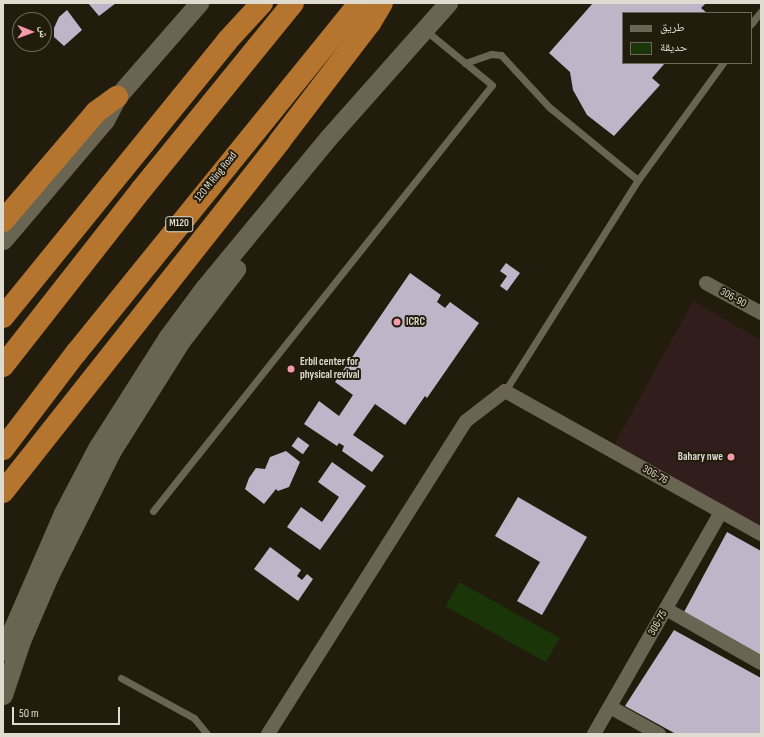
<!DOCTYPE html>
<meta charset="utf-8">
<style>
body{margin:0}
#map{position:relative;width:764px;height:737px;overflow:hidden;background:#221c0c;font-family:"Sofia Sans Condensed","Noto Naskh Arabic",sans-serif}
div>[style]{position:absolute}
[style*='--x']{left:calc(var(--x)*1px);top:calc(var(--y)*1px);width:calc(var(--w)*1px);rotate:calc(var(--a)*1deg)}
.education>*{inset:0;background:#311e1c}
.green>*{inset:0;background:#1a3508;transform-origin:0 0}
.building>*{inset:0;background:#beb5c9;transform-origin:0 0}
.lane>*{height:7px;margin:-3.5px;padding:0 3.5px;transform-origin:3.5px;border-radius:3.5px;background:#6a6452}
.street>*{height:14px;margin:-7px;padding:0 7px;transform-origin:7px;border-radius:7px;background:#6a6452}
.secondary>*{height:19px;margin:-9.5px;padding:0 9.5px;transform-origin:9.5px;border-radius:9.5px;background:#6a6452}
.highway>*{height:22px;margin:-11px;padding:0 11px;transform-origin:11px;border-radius:11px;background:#b6752f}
.dots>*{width:11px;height:11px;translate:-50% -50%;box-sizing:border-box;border:2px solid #221c0c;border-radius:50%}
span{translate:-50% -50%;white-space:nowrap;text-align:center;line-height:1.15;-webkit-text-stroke:4px #221c0c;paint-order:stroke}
.shield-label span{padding:1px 3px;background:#221c0c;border:1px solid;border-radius:3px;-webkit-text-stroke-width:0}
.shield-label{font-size:10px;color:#dfdbd1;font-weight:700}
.street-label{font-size:11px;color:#dfdbd1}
.poi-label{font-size:11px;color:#dfdbd1;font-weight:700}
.left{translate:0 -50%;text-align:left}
.right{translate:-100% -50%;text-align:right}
.frame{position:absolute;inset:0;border:4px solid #dfdbd1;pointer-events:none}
.legend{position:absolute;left:622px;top:12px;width:130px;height:52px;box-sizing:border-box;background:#221c0c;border:1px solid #6e685b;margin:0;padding:5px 7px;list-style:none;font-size:12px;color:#dfdbd1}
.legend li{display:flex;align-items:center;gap:8px;height:20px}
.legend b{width:20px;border:1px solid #6e685b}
.north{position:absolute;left:12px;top:12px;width:40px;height:40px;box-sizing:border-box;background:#221c0c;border:1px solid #6e685b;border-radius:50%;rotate:91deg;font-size:11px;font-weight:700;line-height:16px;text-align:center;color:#dfdbd1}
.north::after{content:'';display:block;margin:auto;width:14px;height:18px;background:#f39aab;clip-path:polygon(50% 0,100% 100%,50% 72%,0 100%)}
.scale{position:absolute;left:12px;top:707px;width:108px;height:18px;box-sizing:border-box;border:2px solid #dfdbd1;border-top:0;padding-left:5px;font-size:12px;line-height:14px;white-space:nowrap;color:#dfdbd1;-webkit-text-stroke:3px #221c0c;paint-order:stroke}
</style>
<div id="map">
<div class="education">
<div style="clip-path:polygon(693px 301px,761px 340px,761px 527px,614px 445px)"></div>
</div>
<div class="green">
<div style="left:459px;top:582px;width:115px;height:28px;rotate:29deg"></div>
</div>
<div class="building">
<div style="clip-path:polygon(88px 3px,116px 3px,99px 16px)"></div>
<div style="clip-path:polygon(593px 3px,706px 3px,701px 8px,707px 13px,623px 13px,623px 63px,665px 63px,652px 78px,660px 85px,614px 136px,587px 115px,573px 90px,570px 72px,549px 53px)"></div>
<div style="clip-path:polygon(67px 10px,82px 30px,64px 46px,54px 37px,54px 28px,59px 17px)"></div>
<div style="clip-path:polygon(506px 263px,520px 273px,507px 291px,500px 286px,507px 276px,500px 271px)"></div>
<div style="clip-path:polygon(410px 273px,441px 295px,437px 302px,445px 308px,450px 302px,479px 323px,427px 398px,425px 396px,405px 425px,375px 404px,353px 435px,384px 456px,372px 472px,342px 451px,344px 446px,339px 443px,337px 446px,304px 424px,319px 401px,339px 416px,353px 395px,335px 382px)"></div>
<div style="left:298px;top:437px;width:14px;height:11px;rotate:36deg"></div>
<div style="clip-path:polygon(286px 451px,300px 462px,289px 487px,278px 491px,276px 489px,264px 504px,245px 489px,249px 478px,256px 468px,265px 469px,270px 457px)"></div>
<div style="clip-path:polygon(332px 462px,366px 486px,320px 550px,287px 527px,301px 507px,322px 522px,339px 497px,318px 482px)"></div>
<div style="clip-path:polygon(518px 497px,587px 537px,542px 615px,517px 601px,540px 562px,495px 536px)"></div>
<div style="clip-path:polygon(727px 532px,761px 551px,761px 655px,684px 612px)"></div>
<div style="clip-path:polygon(270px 547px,301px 570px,297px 576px,302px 580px,307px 574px,313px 579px,298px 601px,254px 569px)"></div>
<div style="clip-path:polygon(674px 630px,761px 678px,761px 734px,676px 734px,625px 706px)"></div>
</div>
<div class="lane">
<div style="--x:751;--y:24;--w:16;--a:-52"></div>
<div style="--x:465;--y:63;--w:28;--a:-19"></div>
<div style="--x:491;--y:54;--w:10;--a:6"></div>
<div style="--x:501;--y:55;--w:71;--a:47.3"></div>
<div style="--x:549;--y:107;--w:115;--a:39.4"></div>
<div style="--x:505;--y:391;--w:249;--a:-57.8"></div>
<div style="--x:638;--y:180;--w:145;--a:-54"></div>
<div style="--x:153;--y:511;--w:544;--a:-51.49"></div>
<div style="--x:492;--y:85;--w:87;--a:-140.6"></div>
<div style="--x:121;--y:678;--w:83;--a:28.7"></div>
<div style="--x:194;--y:718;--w:21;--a:51"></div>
</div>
<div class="street">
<div style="--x:706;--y:283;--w:63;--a:28.6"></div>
<div style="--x:666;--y:609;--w:109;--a:29.6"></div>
<div style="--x:610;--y:707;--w:56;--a:28.9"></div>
<div style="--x:268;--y:734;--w:370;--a:-57.7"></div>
<div style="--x:466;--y:421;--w:49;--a:-37.6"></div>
<div style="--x:505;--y:391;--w:293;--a:29.2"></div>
<div style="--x:594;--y:734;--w:256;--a:-60.2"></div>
</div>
<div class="secondary">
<div style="--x:3;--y:240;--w:157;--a:-49.6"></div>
<div style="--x:105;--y:120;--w:26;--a:-62"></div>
<div style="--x:117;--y:97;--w:125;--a:-48.9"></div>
<div style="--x:3;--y:651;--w:150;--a:-66.5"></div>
<div style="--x:63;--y:513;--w:73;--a:-62.4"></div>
<div style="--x:97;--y:448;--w:130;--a:-57.5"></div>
<div style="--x:167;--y:338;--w:62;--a:-53.5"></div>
<div style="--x:204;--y:288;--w:195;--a:-50.4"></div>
<div style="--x:328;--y:138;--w:181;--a:-48.4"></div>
<div style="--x:3;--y:695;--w:57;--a:-71.6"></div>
<div style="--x:21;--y:641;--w:71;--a:-66.7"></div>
<div style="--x:49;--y:576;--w:139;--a:-63.4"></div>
<div style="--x:111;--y:452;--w:131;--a:-57.8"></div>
<div style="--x:181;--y:341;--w:91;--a:-52.6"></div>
</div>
<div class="highway">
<div style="--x:3;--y:221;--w:143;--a:-49.5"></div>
<div style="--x:96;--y:112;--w:26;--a:-36"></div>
<div style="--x:3;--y:317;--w:355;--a:-50.9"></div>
<div style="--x:227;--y:41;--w:52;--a:-47.4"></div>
<div style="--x:3;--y:366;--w:224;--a:-51.9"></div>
<div style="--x:141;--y:190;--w:241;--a:-50.9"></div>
<div style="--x:3;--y:449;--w:121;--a:-52.8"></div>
<div style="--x:76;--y:353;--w:450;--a:-51"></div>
<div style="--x:3;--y:492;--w:446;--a:-51.7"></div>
<div style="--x:279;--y:142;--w:150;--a:-52.6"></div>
<div style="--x:370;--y:23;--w:23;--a:-59"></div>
</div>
<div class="dots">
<div style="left:397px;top:322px;background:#f39aab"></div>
<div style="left:291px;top:369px;background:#f39aab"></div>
<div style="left:731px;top:457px;background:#f39aab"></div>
</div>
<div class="shield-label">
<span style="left:179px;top:224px">M120</span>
</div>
<div class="street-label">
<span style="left:216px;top:177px;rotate:-51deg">120 M Ring Road</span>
<span style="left:733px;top:298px;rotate:29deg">306-90</span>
<span style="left:655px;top:475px;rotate:29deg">306-76</span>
<span style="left:658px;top:623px;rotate:-60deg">306-75</span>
</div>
<div class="poi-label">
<span class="left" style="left:406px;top:322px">ICRC</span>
<span class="left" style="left:300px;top:369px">Erbil center for<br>physical revival</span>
<span class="right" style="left:723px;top:457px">Bahary nwe</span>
</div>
<div class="frame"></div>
<ul class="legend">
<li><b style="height:5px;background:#6a6452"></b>طريق</li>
<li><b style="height:11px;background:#1a3508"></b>حديقة</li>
</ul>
<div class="north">ش</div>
<div class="scale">50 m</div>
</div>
